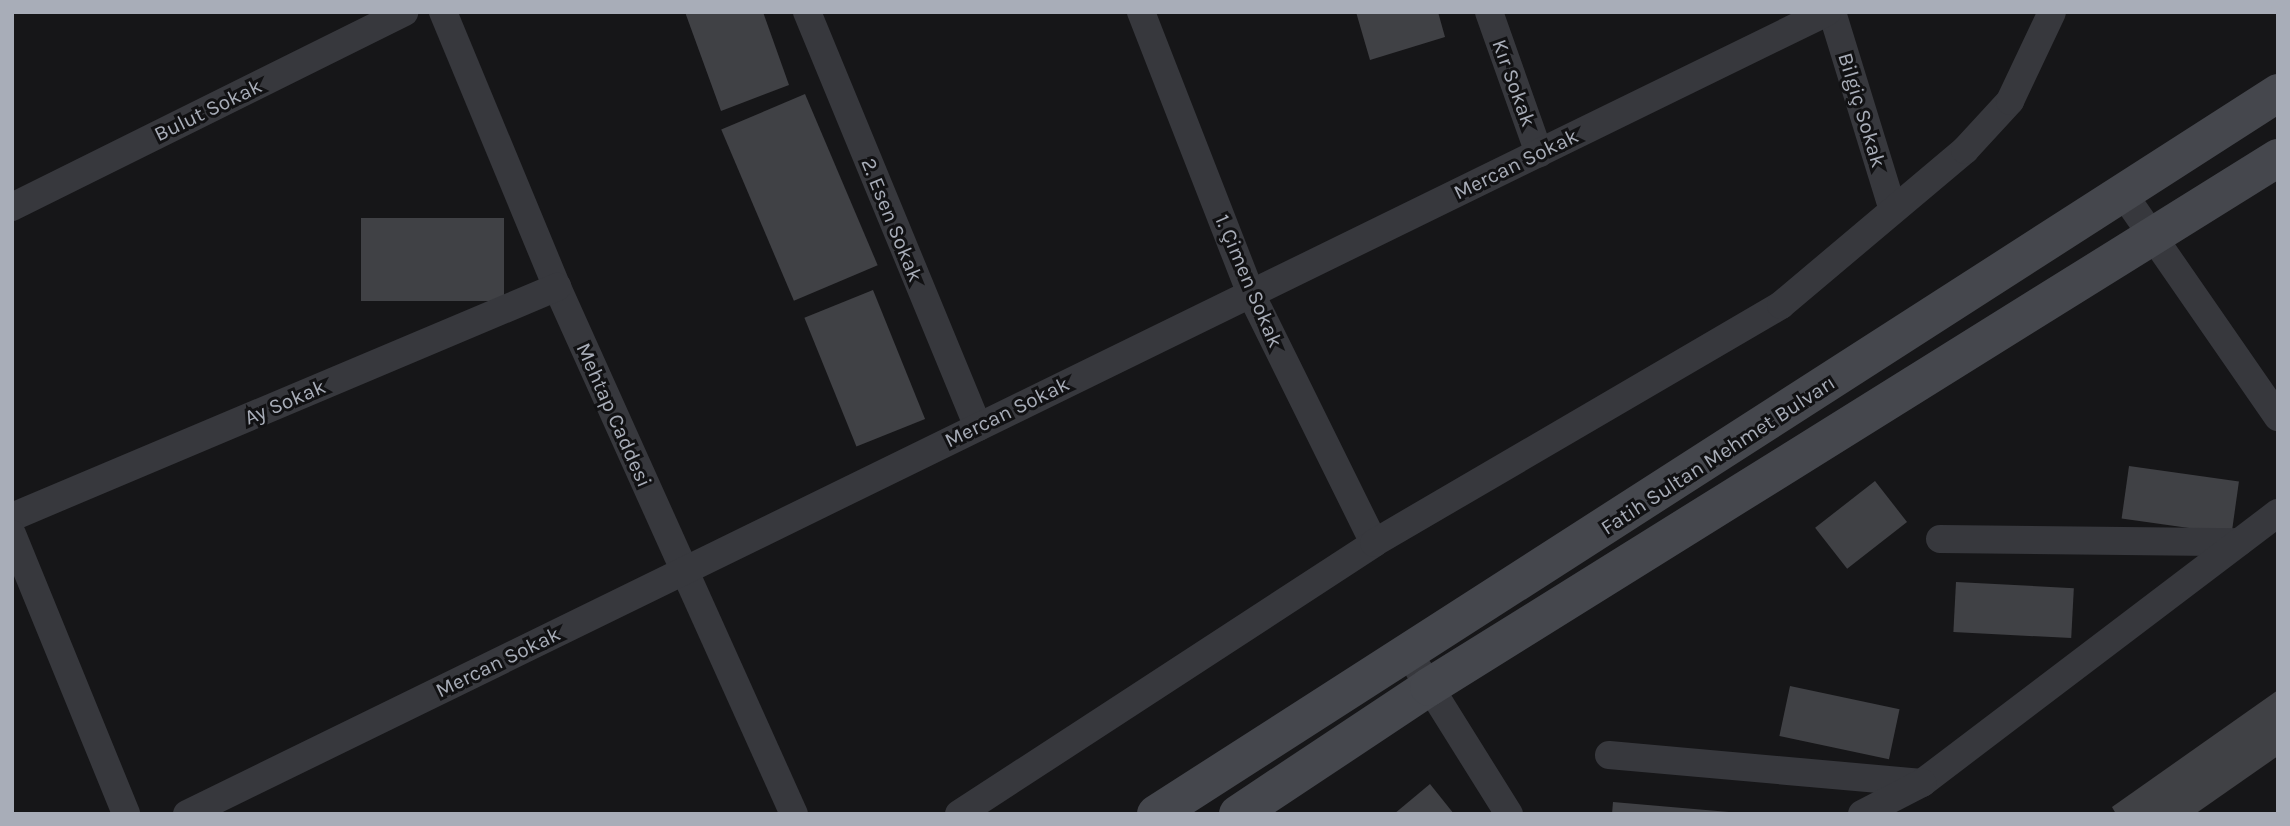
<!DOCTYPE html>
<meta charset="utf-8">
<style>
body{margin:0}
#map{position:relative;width:2290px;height:826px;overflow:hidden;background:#161618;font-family:Karla,sans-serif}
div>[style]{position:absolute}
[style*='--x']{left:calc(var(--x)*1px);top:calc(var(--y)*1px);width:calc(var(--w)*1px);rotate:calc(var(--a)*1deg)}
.building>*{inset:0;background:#404145;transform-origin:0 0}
.minor>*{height:28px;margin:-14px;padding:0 14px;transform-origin:14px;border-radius:14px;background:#37383d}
.secondary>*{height:38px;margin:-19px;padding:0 19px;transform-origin:19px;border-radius:19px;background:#45474d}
span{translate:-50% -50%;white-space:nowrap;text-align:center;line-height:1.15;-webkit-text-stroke:6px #111113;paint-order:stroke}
.street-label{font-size:21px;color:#a8adb8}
.frame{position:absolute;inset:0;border:14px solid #a8adb8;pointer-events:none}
</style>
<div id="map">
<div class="building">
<div style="clip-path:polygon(685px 12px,763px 12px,789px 85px,721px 111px)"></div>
<div style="clip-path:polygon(1356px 12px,1438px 12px,1445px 37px,1370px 60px)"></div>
<div style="left:805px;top:94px;width:186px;height:91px;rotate:67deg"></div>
<div style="left:504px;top:218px;width:83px;height:143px;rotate:90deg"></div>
<div style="left:873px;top:290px;width:139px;height:74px;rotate:68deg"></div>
<div style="left:2129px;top:466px;width:111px;height:53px;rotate:8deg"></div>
<div style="left:1875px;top:481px;width:52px;height:76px;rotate:52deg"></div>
<div style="left:1956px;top:582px;width:118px;height:50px;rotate:3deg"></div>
<div style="left:1790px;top:686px;width:112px;height:51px;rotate:12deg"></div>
<div style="clip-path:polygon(2278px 690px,2278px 756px,2195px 814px,2116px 814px,2112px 807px)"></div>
<div style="clip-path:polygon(1430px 784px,1454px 814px,1394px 814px)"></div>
<div style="clip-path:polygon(1613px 802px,1729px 812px,1729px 814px,1612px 814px)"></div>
</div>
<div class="minor">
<div style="--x:443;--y:12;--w:298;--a:67.5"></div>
<div style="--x:557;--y:287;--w:578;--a:65.79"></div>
<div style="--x:807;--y:12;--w:449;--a:67.6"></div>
<div style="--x:1141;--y:12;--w:300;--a:68.7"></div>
<div style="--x:1250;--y:292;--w:280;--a:63.7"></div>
<div style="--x:1489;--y:12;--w:150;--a:70.5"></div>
<div style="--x:1832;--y:12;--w:204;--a:72.9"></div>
<div style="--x:2122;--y:192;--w:274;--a:55.3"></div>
<div style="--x:12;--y:207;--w:438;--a:-26.4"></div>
<div style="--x:12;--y:517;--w:592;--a:-22.88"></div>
<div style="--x:12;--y:534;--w:302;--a:67.8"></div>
<div style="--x:1940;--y:539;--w:299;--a:0.6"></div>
<div style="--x:1419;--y:670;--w:170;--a:58"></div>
<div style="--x:1609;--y:755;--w:314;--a:5.1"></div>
<div style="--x:1922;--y:783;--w:447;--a:-37.2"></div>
<div style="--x:187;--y:814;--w:1826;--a:-26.06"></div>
<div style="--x:959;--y:814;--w:496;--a:-33.1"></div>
<div style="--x:1374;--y:543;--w:471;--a:-30.3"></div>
<div style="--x:1781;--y:305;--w:241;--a:-40.1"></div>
<div style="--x:1965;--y:150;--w:67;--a:-47.4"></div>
<div style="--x:2010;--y:101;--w:98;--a:-64.7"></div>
<div style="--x:1862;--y:814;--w:68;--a:-27.3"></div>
</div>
<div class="secondary">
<div style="--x:1156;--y:814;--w:1334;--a:-32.72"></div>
<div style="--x:1238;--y:814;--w:229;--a:-33.6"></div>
<div style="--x:1429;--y:687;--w:1000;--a:-31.93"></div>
</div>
<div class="street-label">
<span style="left:1514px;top:83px;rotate:70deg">Kır Sokak</span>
<span style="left:208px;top:110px;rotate:-26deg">Bulut Sokak</span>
<span style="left:1862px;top:110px;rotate:73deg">Bilgiç Sokak</span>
<span style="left:1516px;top:164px;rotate:-26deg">Mercan Sokak</span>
<span style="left:892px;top:220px;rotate:68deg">2. Esen Sokak</span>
<span style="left:1249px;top:281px;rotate:67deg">1. Çimen Sokak</span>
<span style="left:285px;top:402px;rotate:-23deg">Ay Sokak</span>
<span style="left:1007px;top:412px;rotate:-26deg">Mercan Sokak</span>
<span style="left:614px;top:415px;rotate:66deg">Mehtap Caddesi</span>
<span style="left:1718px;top:455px;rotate:-33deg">Fatih Sultan Mehmet Bulvarı</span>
<span style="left:498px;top:662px;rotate:-26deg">Mercan Sokak</span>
</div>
<div class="frame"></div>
</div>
